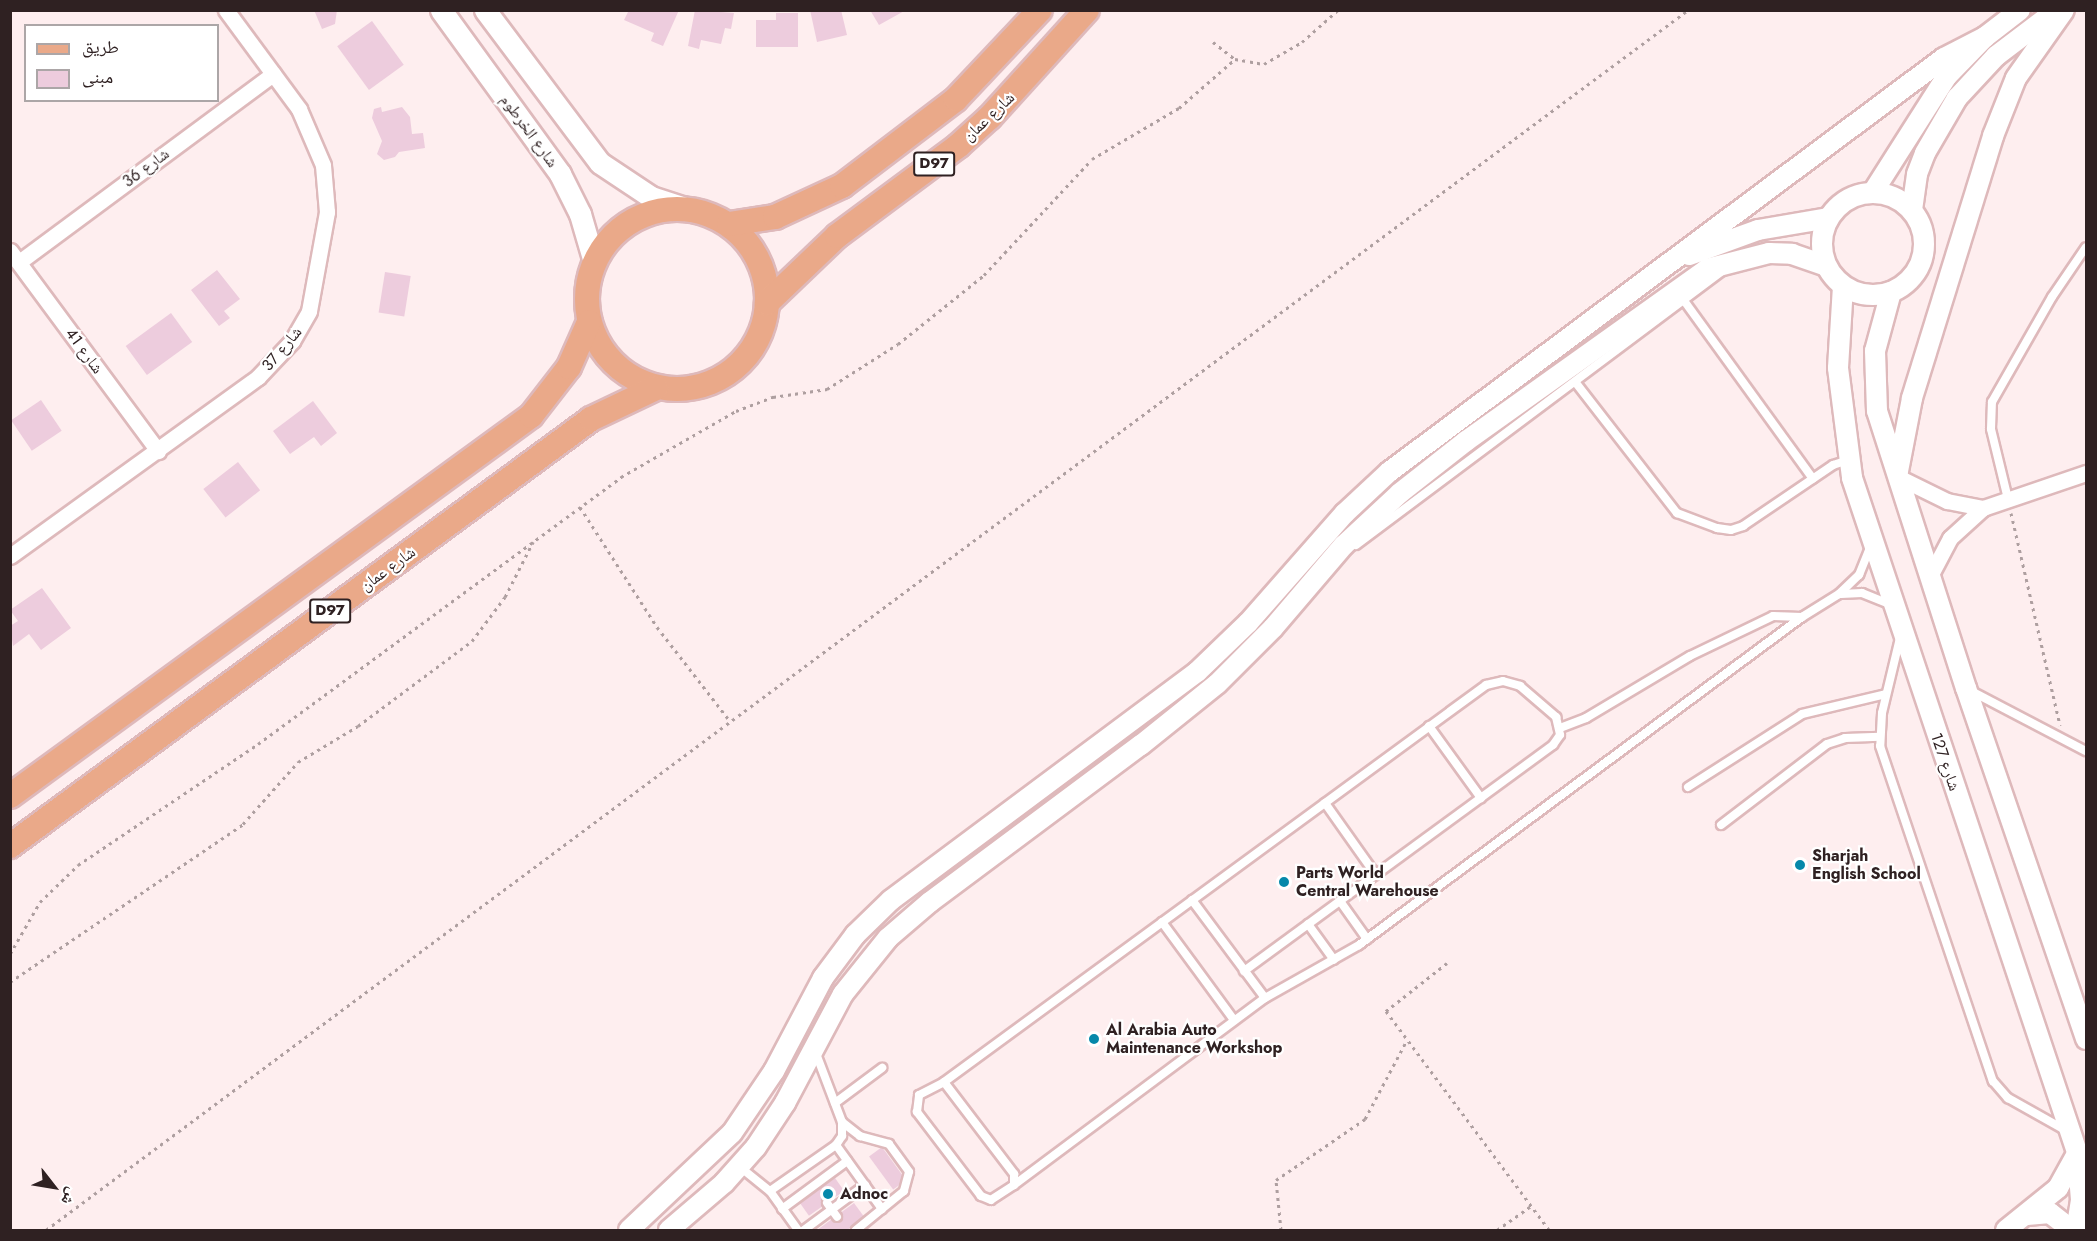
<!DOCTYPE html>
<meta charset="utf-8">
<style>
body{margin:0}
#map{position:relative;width:2097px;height:1241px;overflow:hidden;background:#feeeef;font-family:Jost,"Noto Naskh Arabic",sans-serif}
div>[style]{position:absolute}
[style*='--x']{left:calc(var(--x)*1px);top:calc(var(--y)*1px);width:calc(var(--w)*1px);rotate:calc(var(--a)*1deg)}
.building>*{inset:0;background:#edccdd;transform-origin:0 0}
.path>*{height:3px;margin-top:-1.5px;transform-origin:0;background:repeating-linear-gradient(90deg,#ae9fa0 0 3px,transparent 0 7.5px)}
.roads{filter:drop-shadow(2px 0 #deb9bb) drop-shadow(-2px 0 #deb9bb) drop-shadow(0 2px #deb9bb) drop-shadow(0 -2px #deb9bb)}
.service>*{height:8px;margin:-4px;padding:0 4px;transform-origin:4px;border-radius:4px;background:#fff}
.minor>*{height:15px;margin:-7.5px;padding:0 7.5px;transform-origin:7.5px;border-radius:7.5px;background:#fff}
.tertiary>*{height:20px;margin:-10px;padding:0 10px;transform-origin:10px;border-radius:10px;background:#fff}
.tertiary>.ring{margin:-10px;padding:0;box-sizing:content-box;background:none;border:20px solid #fff;border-radius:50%}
.secondary>*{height:21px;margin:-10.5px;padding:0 10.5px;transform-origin:10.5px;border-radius:10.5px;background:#fff}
.primary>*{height:24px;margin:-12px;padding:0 12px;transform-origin:12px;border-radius:12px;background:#eaa989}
.primary>.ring{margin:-12px;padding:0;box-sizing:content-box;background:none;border:24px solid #eaa989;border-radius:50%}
.dots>*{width:16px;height:16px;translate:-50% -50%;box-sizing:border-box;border:3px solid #fff;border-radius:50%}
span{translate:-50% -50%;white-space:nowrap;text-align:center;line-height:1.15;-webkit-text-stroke:4.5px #fff;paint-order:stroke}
.shield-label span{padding:2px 4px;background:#fff;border:2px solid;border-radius:4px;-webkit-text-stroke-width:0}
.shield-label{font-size:15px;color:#2f2122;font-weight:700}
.street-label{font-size:16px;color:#2f2122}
.poi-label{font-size:16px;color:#2f2122;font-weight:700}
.left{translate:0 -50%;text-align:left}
.frame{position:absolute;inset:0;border:12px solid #2f2122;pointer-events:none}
.legend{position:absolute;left:24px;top:24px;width:195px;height:78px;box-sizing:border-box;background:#fff;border:2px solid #aca6a7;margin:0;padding:8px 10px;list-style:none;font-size:18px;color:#2f2122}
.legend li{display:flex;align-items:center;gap:12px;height:30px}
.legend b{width:30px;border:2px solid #aca6a7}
.north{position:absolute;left:24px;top:1157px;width:60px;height:60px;-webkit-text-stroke:4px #fff;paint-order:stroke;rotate:121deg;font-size:16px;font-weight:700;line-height:24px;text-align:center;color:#2f2122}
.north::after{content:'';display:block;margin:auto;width:21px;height:27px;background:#2f2122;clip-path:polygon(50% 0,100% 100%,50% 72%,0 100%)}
</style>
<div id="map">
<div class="building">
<div style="clip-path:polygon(314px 10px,337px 10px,335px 24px,322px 29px)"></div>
<div style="clip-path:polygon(629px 10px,679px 10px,663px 46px,651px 41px,654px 33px,624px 20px)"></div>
<div style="clip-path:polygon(695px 10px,734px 13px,731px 29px,725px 28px,721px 44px,701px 40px,699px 49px,688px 46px)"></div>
<div style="clip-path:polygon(810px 10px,841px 10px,847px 35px,817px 42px)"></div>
<div style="clip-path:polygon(870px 10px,906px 10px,879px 25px)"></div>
<div style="clip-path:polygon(776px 13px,798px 13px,798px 47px,756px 47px,756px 20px,776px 20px)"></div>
<div style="left:372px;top:21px;width:54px;height:43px;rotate:54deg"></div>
<div style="clip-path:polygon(381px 107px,382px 112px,402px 107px,410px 117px,412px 134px,423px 133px,425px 148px,399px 152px,395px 157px,384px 160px,377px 154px,382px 141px,372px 118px,374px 109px)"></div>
<div style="clip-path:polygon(217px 270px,240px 299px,224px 311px,230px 318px,219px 326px,191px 290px)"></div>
<div style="left:385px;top:272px;width:26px;height:41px;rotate:9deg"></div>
<div style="left:171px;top:313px;width:36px;height:56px;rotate:54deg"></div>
<div style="left:41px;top:400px;width:37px;height:36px;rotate:56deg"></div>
<div style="clip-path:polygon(313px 401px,337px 433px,321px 446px,314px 437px,290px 454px,273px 431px)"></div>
<div style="left:238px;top:462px;width:36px;height:44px;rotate:52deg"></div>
<div style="clip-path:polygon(42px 588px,71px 628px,41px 650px,29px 634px,13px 646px,10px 626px,18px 621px,10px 610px)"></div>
<div style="left:882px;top:1147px;width:41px;height:16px;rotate:54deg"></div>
<div style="left:835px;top:1178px;width:16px;height:43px;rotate:55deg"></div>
<div style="clip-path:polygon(854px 1203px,865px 1218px,847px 1230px,817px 1230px)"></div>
</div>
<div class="path">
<div style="--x:1213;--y:42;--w:28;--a:38"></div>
<div style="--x:1235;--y:59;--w:29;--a:10"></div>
<div style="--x:1264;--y:64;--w:44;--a:-30.1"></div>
<div style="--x:1302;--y:42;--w:48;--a:-41.6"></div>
<div style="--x:580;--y:507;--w:143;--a:57.3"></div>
<div style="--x:657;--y:627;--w:119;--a:52.2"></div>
<div style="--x:2011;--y:513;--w:218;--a:77"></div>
<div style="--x:10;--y:954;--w:60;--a:-60"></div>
<div style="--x:40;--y:902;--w:53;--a:-44.2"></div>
<div style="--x:78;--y:865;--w:217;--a:-33.9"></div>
<div style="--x:258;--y:744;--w:451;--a:-36.3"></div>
<div style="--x:621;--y:477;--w:133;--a:-29.9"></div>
<div style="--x:736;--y:411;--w:40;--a:-21"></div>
<div style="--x:773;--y:397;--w:55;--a:-8.4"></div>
<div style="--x:827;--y:389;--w:84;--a:-32.4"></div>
<div style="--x:898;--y:344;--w:110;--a:-38.7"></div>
<div style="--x:984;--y:275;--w:158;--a:-47"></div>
<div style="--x:1092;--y:159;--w:101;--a:-30.4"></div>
<div style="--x:1179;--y:108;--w:74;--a:-41.2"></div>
<div style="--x:1447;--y:963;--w:78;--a:141.8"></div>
<div style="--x:1386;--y:1011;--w:273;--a:53.3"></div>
<div style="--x:10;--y:982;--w:282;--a:-34.1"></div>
<div style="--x:243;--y:824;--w:83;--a:-48.4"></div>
<div style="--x:298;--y:762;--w:70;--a:-31"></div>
<div style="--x:358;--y:726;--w:142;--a:-36.7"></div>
<div style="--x:472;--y:641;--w:55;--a:-53.1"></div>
<div style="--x:505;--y:597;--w:62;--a:-63"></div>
<div style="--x:46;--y:1230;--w:2046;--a:-36.61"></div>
<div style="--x:1281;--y:1230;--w:50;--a:-95.7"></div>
<div style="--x:1276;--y:1180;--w:108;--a:-34.4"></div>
<div style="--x:1365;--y:1119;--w:89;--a:-62"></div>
<div style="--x:1497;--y:1230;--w:42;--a:-35.2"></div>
</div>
<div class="roads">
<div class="service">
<div style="--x:1685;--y:302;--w:218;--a:54.1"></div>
<div style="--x:1576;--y:383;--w:165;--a:52.2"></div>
<div style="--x:1677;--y:513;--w:43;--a:20.6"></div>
<div style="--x:1717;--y:528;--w:14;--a:8"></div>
<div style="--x:1731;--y:530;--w:13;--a:-18"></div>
<div style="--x:1743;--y:526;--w:109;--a:-34.1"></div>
<div style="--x:1833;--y:465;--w:16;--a:-18"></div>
<div style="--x:2008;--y:499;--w:72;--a:-103.7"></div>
<div style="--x:1991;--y:429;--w:27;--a:-88"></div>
<div style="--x:1992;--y:402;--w:121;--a:-60.3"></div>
<div style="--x:2052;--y:297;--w:60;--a:-55.8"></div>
<div style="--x:1356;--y:545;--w:459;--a:-36.8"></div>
<div style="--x:1841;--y:594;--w:21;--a:-3"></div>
<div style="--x:1862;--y:593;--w:29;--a:22"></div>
<div style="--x:1900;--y:638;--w:77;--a:103.5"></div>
<div style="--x:1882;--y:713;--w:33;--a:93"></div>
<div style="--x:1880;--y:746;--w:354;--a:71.4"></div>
<div style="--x:1993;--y:1081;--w:23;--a:49"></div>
<div style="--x:2008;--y:1098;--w:65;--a:29.3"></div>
<div style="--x:1971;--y:691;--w:130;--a:27.6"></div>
<div style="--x:1429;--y:726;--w:89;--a:54.2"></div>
<div style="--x:1560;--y:728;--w:28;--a:-21"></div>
<div style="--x:1586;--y:718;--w:121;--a:-30.8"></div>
<div style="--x:1690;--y:656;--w:92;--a:-25.7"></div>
<div style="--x:1773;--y:616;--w:29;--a:2"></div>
<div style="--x:1688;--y:787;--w:135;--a:-32.6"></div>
<div style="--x:1802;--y:714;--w:86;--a:-13.4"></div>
<div style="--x:1325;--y:803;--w:88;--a:54.7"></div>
<div style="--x:1721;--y:825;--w:133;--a:-37.4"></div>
<div style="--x:1827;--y:744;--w:19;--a:-18"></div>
<div style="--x:1845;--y:738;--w:35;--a:-2"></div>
<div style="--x:1192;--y:900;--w:122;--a:53.3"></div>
<div style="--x:1340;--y:901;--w:47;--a:54.6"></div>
<div style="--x:1162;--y:922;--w:122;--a:53.7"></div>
<div style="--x:1308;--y:924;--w:44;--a:54.2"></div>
<div style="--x:944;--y:1082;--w:672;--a:-36.22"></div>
<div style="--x:1486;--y:685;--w:17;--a:-13"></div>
<div style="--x:1503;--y:681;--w:18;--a:16"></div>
<div style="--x:1520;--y:686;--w:48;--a:40.7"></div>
<div style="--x:1556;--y:717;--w:18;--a:77"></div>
<div style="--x:1560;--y:735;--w:12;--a:125"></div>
<div style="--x:1553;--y:745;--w:383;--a:143.8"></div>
<div style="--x:944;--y:1082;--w:116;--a:52.7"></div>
<div style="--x:1014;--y:1174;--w:11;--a:90"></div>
<div style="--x:1014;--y:1185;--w:27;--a:147"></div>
<div style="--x:991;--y:1200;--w:11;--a:-158"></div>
<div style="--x:981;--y:1196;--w:106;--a:-127.3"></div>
<div style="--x:917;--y:1112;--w:17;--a:-83"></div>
<div style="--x:919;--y:1095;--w:28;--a:-27"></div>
<div style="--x:835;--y:1103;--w:59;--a:-36.7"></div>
<div style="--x:842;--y:1122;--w:23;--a:38"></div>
<div style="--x:860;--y:1136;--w:30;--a:15"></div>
<div style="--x:889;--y:1144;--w:34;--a:54"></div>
<div style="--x:909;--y:1172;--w:20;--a:105"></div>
<div style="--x:904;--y:1191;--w:62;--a:140.9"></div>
<div style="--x:836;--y:1145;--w:79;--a:54.3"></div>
<div style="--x:740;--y:1167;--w:38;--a:39"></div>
<div style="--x:770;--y:1191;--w:48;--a:54.3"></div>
<div style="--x:1014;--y:1185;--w:313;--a:-36.7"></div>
<div style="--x:1265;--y:998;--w:108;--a:-29.4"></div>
<div style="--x:1359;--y:945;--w:551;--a:-36.52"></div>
<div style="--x:1802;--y:617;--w:44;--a:-31.9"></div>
<div style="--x:1839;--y:594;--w:28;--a:-44"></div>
<div style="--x:1859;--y:575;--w:29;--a:-68"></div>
<div style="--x:770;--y:1191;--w:80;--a:-34.9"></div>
<div style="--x:836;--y:1145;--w:11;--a:-56"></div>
<div style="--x:842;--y:1136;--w:14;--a:-90"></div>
<div style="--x:842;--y:1122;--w:76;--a:-110.8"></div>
<div style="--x:827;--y:1203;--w:17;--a:54"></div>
<div style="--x:782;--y:1209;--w:81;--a:-36.4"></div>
<div style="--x:804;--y:1230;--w:76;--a:-36.4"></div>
</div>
<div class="minor">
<div style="--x:10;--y:251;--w:249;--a:53.5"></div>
<div style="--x:19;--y:262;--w:316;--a:-36.5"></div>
<div style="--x:1898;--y:477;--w:55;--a:26.1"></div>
<div style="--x:1947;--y:501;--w:37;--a:11"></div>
<div style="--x:10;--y:556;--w:306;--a:-35.8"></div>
<div style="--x:258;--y:377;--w:50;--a:-46.6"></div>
<div style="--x:292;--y:341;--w:34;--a:-60"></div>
<div style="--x:309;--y:311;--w:101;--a:-79.7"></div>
<div style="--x:327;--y:212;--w:47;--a:-94.9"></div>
<div style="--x:323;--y:165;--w:61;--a:-113.2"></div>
<div style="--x:299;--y:109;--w:123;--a:-126.4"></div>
<div style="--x:1929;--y:578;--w:45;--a:-62.3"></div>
<div style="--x:1950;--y:538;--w:45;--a:-42.3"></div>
<div style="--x:1983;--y:508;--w:109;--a:-18.8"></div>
</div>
<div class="tertiary">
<div style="--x:1873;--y:192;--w:138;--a:-57.5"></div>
<div style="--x:1947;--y:76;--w:54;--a:-45.7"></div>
<div style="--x:1985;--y:37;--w:44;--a:-37.6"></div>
<div class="ring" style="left:1822px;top:193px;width:82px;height:82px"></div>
<div style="--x:1912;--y:210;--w:36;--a:-82"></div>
<div style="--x:1917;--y:174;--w:22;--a:-69"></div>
<div style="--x:1925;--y:153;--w:64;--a:-59.8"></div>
<div style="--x:1957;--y:98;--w:57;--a:-47.1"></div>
<div style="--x:1996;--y:56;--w:73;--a:-37.2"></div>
<div style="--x:1689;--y:255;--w:73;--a:-19.9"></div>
<div style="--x:1758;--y:230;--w:71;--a:-9.7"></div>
<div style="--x:1843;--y:286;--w:82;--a:93.5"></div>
<div style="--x:1838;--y:368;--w:111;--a:82.7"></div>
<div style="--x:1852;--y:478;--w:711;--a:71.54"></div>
<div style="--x:2077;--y:1152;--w:48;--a:85.2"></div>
<div style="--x:2081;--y:1200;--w:30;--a:99"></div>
<div style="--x:1891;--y:292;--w:61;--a:105.2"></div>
<div style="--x:1875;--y:351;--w:60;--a:88.1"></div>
<div style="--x:1877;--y:411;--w:291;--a:72.2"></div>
<div style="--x:1966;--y:688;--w:371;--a:71.1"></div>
<div style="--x:1898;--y:471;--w:74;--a:-79.1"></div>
<div style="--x:1912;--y:398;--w:274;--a:-72.8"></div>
<div style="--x:1993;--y:136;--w:62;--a:-68.4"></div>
<div style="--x:2016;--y:78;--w:83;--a:-54.8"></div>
<div style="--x:2027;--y:1215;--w:23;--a:-5"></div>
<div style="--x:2050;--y:1213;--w:28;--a:38"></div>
<div style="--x:629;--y:1230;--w:141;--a:-43.3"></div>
<div style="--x:732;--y:1133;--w:75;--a:-55.9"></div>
<div style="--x:774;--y:1071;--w:105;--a:-62.2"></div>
<div style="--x:823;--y:978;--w:54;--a:-53.3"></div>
<div style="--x:855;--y:935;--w:50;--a:-44.2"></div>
<div style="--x:891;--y:900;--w:382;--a:-36.7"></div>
<div style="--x:1197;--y:672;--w:71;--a:-43.9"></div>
<div style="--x:1248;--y:623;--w:147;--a:-48.6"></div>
<div style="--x:1345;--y:513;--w:60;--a:-43"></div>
<div style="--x:1389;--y:472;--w:692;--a:-36.72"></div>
<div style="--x:1944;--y:58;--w:46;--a:-27.1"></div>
<div style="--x:669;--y:1230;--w:72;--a:-40.5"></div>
<div style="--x:724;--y:1183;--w:48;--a:-48.4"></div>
<div style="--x:756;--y:1147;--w:53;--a:-56.6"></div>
<div style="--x:785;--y:1103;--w:123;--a:-62"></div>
<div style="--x:843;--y:994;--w:72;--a:-51.2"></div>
<div style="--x:888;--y:938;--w:55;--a:-40.6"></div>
<div style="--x:930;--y:902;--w:263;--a:-36.7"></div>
<div style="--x:1141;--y:745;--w:97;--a:-38.8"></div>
<div style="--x:1217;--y:684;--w:79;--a:-45"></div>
<div style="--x:1273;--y:628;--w:109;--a:-49.5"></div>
<div style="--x:1344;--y:545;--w:76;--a:-42.9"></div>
<div style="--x:1400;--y:493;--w:84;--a:-38.2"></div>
<div style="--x:1466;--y:441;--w:296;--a:-35.5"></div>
<div style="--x:1707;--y:269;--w:64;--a:-14.5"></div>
<div style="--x:1769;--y:253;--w:23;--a:2"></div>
<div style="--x:1792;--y:254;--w:36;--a:19"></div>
<div style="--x:2006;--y:1230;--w:67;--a:-38.9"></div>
<div style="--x:2058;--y:1188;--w:38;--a:-61"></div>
</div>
<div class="secondary">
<div style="--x:441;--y:10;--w:203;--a:54"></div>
<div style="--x:560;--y:174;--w:45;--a:63.4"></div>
<div style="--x:580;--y:214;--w:50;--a:73.7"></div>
<div style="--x:485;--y:10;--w:191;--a:53.1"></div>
<div style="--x:600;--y:163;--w:61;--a:33.7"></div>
<div style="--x:651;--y:197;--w:38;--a:18"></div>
</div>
<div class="primary">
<div class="ring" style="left:587px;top:209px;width:156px;height:156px"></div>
<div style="--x:729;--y:224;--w:47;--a:-8.7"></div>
<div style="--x:775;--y:217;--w:74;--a:-24.8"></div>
<div style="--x:842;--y:186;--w:143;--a:-37.3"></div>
<div style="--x:956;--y:99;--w:122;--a:-46.7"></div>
<div style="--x:767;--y:303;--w:97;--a:-43.7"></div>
<div style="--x:837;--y:236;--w:151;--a:-36.6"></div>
<div style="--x:958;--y:146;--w:43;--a:-42.2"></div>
<div style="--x:990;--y:117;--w:144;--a:-47.8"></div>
<div style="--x:10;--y:796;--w:645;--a:-36.11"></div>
<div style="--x:531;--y:416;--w:62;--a:-52.2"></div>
<div style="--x:569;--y:367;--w:49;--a:-66"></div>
<div style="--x:10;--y:846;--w:721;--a:-36.31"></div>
<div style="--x:591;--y:419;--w:72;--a:-25.5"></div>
</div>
</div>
<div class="dots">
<div style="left:1800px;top:865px;background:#0688aa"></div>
<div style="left:1284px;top:882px;background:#0688aa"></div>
<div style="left:1094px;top:1039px;background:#0688aa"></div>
<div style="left:828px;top:1194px;background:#0688aa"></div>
</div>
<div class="shield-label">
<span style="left:934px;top:164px">D97</span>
<span style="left:330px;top:611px">D97</span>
</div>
<div class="street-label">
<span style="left:989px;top:117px;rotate:-43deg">شارع عمان</span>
<span style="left:529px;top:131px;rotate:54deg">شارع الخرطوم</span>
<span style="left:146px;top:168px;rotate:-37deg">شارع 36</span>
<span style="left:282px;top:349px;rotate:-50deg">شارع 37</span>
<span style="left:84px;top:351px;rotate:54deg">شارع 41</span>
<span style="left:388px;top:569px;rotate:-36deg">شارع عمان</span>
<span style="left:1945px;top:762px;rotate:71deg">شارع 127</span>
</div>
<div class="poi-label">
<span class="left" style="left:1812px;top:865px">Sharjah<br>English School</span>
<span class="left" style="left:1296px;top:882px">Parts World<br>Central Warehouse</span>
<span class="left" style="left:1106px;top:1039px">Al Arabia Auto<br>Maintenance Workshop</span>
<span class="left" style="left:840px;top:1194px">Adnoc</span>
</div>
<div class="frame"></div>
<ul class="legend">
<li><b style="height:8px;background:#eaa989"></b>طريق</li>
<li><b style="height:16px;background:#edccdd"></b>مبنى</li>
</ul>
<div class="north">ش</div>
</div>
